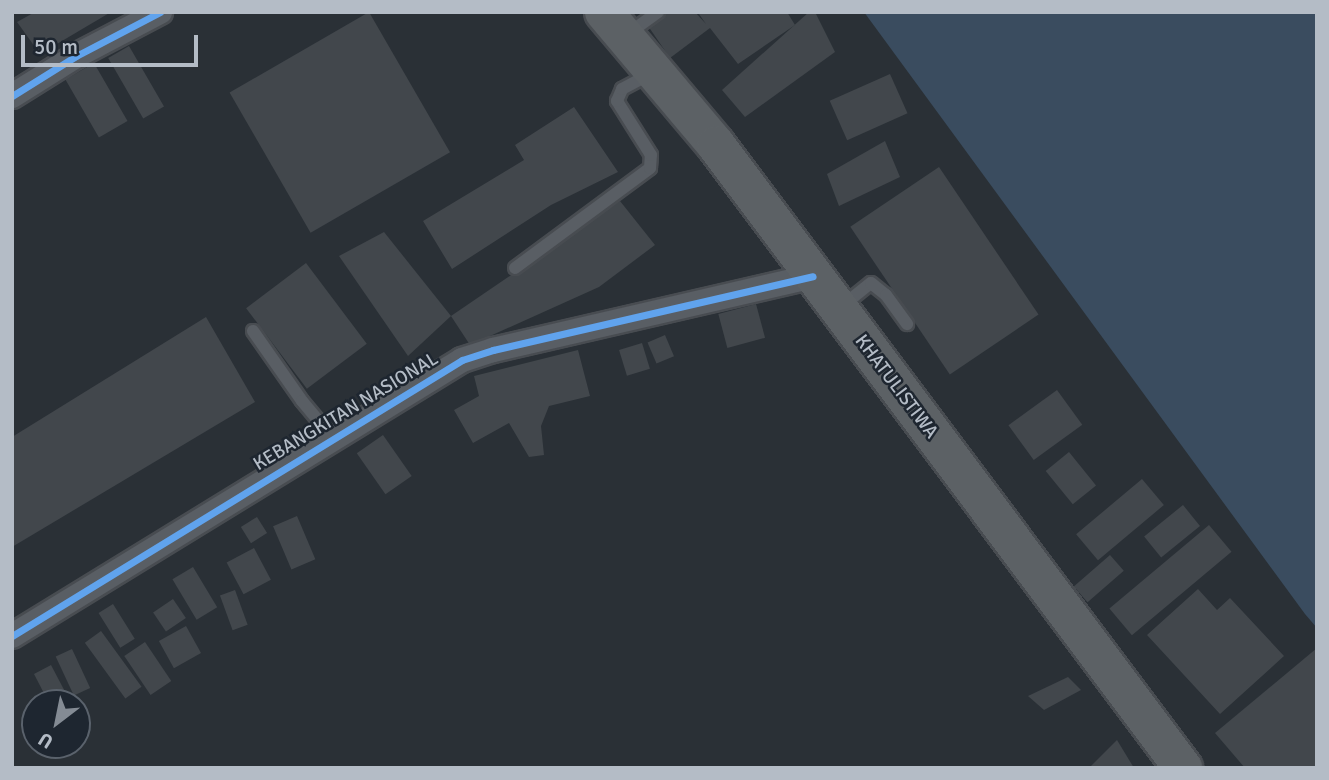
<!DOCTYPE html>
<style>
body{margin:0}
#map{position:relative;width:1329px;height:780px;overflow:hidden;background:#2a3036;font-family:Signika,sans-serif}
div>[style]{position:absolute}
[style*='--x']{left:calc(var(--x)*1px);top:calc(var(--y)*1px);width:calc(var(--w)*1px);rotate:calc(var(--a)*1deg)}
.water>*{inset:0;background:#3a4c5f}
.building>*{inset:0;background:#42474c;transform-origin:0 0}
.roads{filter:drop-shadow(2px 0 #484c51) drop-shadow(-2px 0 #484c51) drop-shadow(0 2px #484c51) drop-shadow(0 -2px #484c51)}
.service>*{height:12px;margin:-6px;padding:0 6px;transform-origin:6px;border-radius:6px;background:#595e64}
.minor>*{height:24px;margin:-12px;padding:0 12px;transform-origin:12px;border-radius:12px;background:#595e64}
.trunk>*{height:38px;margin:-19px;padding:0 19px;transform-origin:19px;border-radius:19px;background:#5c6165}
.cycleway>*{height:7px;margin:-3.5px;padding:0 3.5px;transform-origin:3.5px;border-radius:3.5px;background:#60a3ed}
span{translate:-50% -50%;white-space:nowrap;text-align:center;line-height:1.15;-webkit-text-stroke:5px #1e2630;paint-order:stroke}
.street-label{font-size:19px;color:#b4bcc6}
.frame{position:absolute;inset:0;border:14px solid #b4bcc6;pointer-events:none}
.north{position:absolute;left:21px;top:689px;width:70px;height:70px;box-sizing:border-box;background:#1e2630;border:2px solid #5a626c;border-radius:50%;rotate:212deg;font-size:19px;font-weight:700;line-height:28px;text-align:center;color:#b4bcc6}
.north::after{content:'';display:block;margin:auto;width:24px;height:32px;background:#848b94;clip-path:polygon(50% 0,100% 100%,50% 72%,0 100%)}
.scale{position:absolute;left:21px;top:35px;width:177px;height:32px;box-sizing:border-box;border:4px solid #b4bcc6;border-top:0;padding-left:9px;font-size:21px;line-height:24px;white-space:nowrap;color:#b4bcc6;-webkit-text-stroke:5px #1e2630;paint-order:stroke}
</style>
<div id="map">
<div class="water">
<div style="clip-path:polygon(864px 12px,1317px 12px,1317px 628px,1305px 614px)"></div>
</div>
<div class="building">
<div style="clip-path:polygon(35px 12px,111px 12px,40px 54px,17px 22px)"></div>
<div style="left:369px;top:12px;width:162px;height:161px;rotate:60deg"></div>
<div style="clip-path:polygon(663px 12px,695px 12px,706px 24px,699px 14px,702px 12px,787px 12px,795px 25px,738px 64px,710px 28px,670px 58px,646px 23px)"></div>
<div style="clip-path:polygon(809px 12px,815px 12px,835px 52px,745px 117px,722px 90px)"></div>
<div style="left:129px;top:46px;width:70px;height:24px;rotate:60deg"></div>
<div style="left:94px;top:63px;width:67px;height:33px;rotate:60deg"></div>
<div style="left:890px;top:74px;width:43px;height:66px;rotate:66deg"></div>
<div style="clip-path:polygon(574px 107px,618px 172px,551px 205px,452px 269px,423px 221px,524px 160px,515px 145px)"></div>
<div style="clip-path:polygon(885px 141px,900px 177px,839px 206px,827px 174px)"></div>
<div style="left:939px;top:167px;width:178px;height:107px;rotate:56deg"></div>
<div style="clip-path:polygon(620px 201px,655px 245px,599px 287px,470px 345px,451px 316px)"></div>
<div style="clip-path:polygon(384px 232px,451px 316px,408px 356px,339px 256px)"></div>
<div style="left:306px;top:263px;width:101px;height:75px;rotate:53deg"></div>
<div style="left:756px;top:304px;width:35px;height:39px;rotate:75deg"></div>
<div style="clip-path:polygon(206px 317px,255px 402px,12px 547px,12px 437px)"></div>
<div style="left:665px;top:335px;width:23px;height:19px;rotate:67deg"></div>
<div style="left:642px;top:343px;width:27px;height:24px;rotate:73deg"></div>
<div style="clip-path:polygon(578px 350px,590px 396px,549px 406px,541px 426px,544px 455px,529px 457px,509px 423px,473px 443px,454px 410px,479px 396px,474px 376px)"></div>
<div style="left:1057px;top:390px;width:43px;height:60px;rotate:54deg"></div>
<div style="left:383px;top:435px;width:50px;height:32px;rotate:55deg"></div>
<div style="left:1069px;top:452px;width:43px;height:30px;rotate:51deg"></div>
<div style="left:1142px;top:479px;width:34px;height:86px;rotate:50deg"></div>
<div style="left:1183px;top:505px;width:27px;height:50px;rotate:51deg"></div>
<div style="left:297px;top:516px;width:47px;height:26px;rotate:67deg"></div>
<div style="left:257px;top:517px;width:19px;height:19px;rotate:58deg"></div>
<div style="left:1209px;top:525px;width:35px;height:130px;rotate:50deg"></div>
<div style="left:254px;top:548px;width:36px;height:31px;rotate:62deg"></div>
<div style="left:1110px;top:555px;width:21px;height:48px;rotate:49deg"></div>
<div style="left:193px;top:567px;width:47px;height:24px;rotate:59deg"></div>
<div style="clip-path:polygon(1198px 589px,1217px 610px,1230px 598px,1284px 656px,1220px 714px,1147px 635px)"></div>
<div style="left:235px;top:590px;width:37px;height:16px;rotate:70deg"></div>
<div style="left:173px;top:599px;width:23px;height:24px;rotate:56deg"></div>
<div style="left:113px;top:604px;width:41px;height:17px;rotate:58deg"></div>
<div style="left:186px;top:626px;width:31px;height:31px;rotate:61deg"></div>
<div style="left:101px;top:631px;width:69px;height:20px;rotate:54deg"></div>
<div style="left:145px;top:642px;width:47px;height:25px;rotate:56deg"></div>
<div style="clip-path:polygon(1317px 648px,1317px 768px,1245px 768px,1215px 733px)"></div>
<div style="left:72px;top:649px;width:43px;height:18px;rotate:65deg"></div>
<div style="clip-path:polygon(51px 665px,71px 703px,49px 703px,34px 674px)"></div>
<div style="clip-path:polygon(1068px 677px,1081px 690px,1044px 710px,1028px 696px)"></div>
<div style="clip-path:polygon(1117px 740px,1134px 768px,1089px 768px)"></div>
</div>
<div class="roads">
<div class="service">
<div style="--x:629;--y:33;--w:36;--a:-36"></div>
<div style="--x:515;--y:268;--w:168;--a:-36.5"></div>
<div style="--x:650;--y:168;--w:13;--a:-86"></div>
<div style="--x:651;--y:155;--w:64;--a:-122.2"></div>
<div style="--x:617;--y:101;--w:13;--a:-67"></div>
<div style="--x:622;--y:89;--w:34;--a:-28"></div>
<div style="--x:841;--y:307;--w:38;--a:-39"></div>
<div style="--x:871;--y:283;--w:19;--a:39"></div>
<div style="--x:886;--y:295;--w:36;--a:54"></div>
<div style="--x:253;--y:331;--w:85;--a:55"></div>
<div style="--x:302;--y:401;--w:48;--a:50"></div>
</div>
<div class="minor">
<div style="--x:12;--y:96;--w:75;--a:-32"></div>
<div style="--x:76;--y:56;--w:95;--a:-27.6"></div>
<div style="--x:12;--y:636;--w:528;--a:-31.52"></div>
<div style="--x:462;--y:360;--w:33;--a:-18"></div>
<div style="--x:493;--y:350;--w:328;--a:-13"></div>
</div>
<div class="trunk">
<div style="--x:604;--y:12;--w:174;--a:49.9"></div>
<div style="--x:716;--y:145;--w:779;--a:53.14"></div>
</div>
</div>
<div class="cycleway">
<div style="--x:12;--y:96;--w:75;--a:-32"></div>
<div style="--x:76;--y:56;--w:95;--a:-27.6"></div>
<div style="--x:12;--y:636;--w:528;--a:-31.52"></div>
<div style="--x:462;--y:360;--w:33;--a:-18"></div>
<div style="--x:493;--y:350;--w:328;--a:-13"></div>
</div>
<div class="street-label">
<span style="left:896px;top:387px;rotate:53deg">KHATULISTIWA</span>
<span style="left:346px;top:412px;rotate:-31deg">KEBANGKITAN NASIONAL</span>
</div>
<div class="frame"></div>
<div class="north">U</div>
<div class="scale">50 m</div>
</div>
